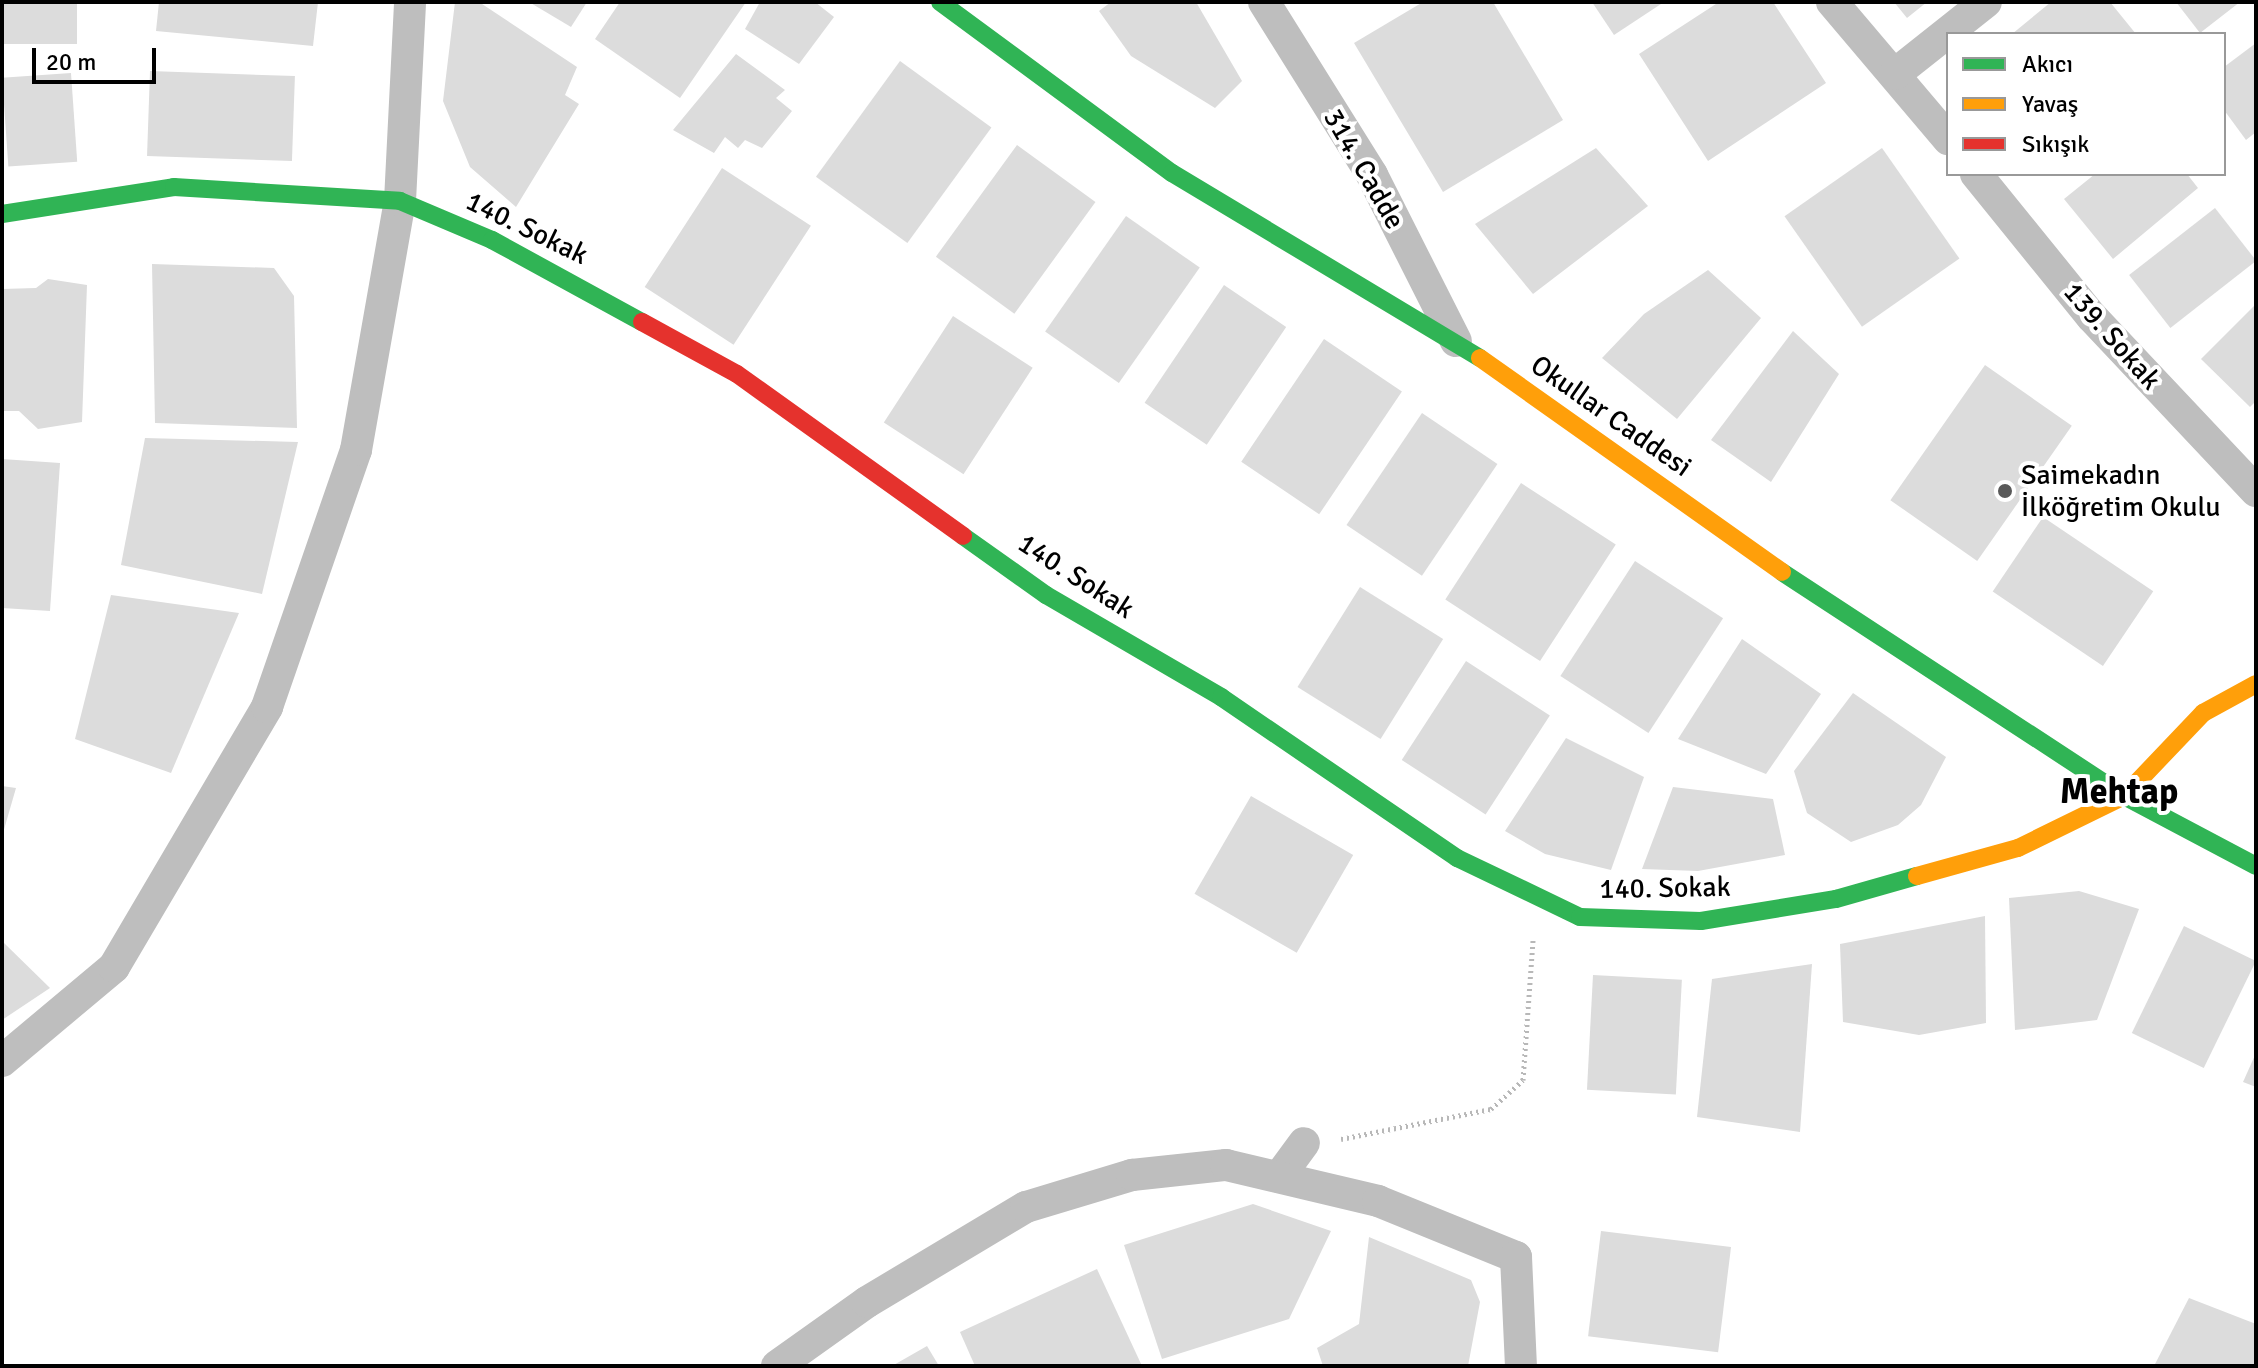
<!DOCTYPE html>
<meta charset="utf-8">
<style>
body{margin:0}
#map{position:relative;width:2258px;height:1368px;overflow:hidden;background:#fff;font-family:Signika,sans-serif}
div>[style]{position:absolute}
[style*='--x']{left:calc(var(--x)*1px);top:calc(var(--y)*1px);width:calc(var(--w)*1px);rotate:calc(var(--a)*1deg)}
.building>*{inset:0;background:#dcdcdc;transform-origin:0 0}
.path>*{height:5px;margin-top:-2.5px;transform-origin:0;background:repeating-linear-gradient(90deg,#b8b8b8 0 2px,transparent 0 6px)}
.street>*{height:32px;margin:-16px;padding:0 16px;transform-origin:16px;border-radius:16px;background:#bebebe}
.fast>*{height:18px;margin:-9px;padding:0 9px;transform-origin:9px;border-radius:9px;background:#30b455}
.slow>*{height:18px;margin:-9px;padding:0 9px;transform-origin:9px;border-radius:9px;background:#ff9f0a}
.jam>*{height:18px;margin:-9px;padding:0 9px;transform-origin:9px;border-radius:9px;background:#e5322d}
.dots>*{width:22px;height:22px;translate:-50% -50%;box-sizing:border-box;border:4px solid #fff;border-radius:50%}
span{translate:-50% -50%;white-space:nowrap;text-align:center;line-height:1.15;-webkit-text-stroke:8px #fff;paint-order:stroke}
.street-label{font-size:28px;color:#000}
.poi-label{font-size:28px;color:#000}
.left{translate:0 -50%;text-align:left}
.district-label{font-size:36px;color:#000;font-weight:700}
.frame{position:absolute;inset:0;border:4px solid #000;pointer-events:none}
.legend{position:absolute;left:1946px;top:32px;width:280px;height:144px;box-sizing:border-box;background:#fff;border:2px solid #999;margin:0;padding:10px 14px;list-style:none;font-size:24px;color:#000}
.legend li{display:flex;align-items:center;gap:16px;height:40px}
.legend b{width:40px;border:2px solid #999}
.scale{position:absolute;left:32px;top:48px;width:124px;height:36px;box-sizing:border-box;border:4px solid #000;border-top:0;padding-left:10px;font-size:24px;line-height:28px;white-space:nowrap;color:#000;-webkit-text-stroke:6px #fff;paint-order:stroke}
</style>
<div id="map">
<div class="building">
<div style="left:2px;top:2px;width:75px;height:42px"></div>
<div style="clip-path:polygon(159px 2px,318px 2px,313px 46px,156px 31px)"></div>
<div style="clip-path:polygon(455px 2px,479px 2px,577px 67px,565px 95px,579px 104px,516px 207px,470px 167px,443px 101px)"></div>
<div style="clip-path:polygon(529px 2px,587px 2px,571px 27px)"></div>
<div style="clip-path:polygon(620px 2px,746px 2px,680px 98px,595px 39px)"></div>
<div style="clip-path:polygon(760px 2px,815px 2px,834px 17px,799px 64px,745px 29px)"></div>
<div style="clip-path:polygon(1111px 2px,1196px 2px,1242px 81px,1215px 108px,1131px 56px,1099px 11px)"></div>
<div style="clip-path:polygon(1423px 2px,1493px 2px,1563px 120px,1443px 192px,1354px 43px)"></div>
<div style="clip-path:polygon(1592px 2px,1664px 2px,1614px 35px)"></div>
<div style="clip-path:polygon(1719px 2px,1773px 2px,1826px 83px,1708px 161px,1639px 54px)"></div>
<div style="clip-path:polygon(1894px 2px,1927px 2px,1907px 18px)"></div>
<div style="clip-path:polygon(2051px 2px,2110px 2px,2136px 34px,2012px 34px)"></div>
<div style="clip-path:polygon(2176px 2px,2240px 2px,2200px 33px)"></div>
<div style="clip-path:polygon(2256px 43px,2256px 132px,2246px 140px,2224px 110px,2224px 67px)"></div>
<div style="clip-path:polygon(736px 54px,785px 90px,776px 98px,792px 111px,762px 148px,745px 140px,738px 148px,725px 137px,714px 153px,673px 130px)"></div>
<div style="left:900px;top:61px;width:113px;height:143px;rotate:36deg"></div>
<div style="left:150px;top:71px;width:145px;height:85px;rotate:2deg"></div>
<div style="left:71px;top:73px;width:89px;height:69px;rotate:86deg"></div>
<div style="left:1017px;top:145px;width:97px;height:138px;rotate:36deg"></div>
<div style="clip-path:polygon(1596px 148px,1648px 206px,1533px 294px,1475px 224px)"></div>
<div style="left:1882px;top:148px;width:135px;height:119px;rotate:55deg"></div>
<div style="left:722px;top:168px;width:106px;height:142px;rotate:33deg"></div>
<div style="clip-path:polygon(2095px 174px,2187px 174px,2198px 188px,2113px 259px,2064px 199px)"></div>
<div style="left:2215px;top:208px;width:67px;height:109px;rotate:52deg"></div>
<div style="left:1126px;top:216px;width:90px;height:141px;rotate:35deg"></div>
<div style="clip-path:polygon(152px 264px,274px 268px,294px 296px,297px 428px,155px 423px)"></div>
<div style="clip-path:polygon(1708px 270px,1761px 318px,1677px 419px,1602px 358px,1644px 314px)"></div>
<div style="clip-path:polygon(48px 279px,87px 285px,82px 422px,38px 429px,19px 411px,2px 411px,2px 289px,36px 288px)"></div>
<div style="left:1224px;top:285px;width:75px;height:142px;rotate:34deg"></div>
<div style="clip-path:polygon(2256px 304px,2256px 401px,2250px 407px,2201px 359px)"></div>
<div style="left:953px;top:316px;width:95px;height:127px;rotate:33deg"></div>
<div style="clip-path:polygon(1793px 331px,1839px 374px,1771px 482px,1711px 440px)"></div>
<div style="left:1324px;top:339px;width:94px;height:148px;rotate:34deg"></div>
<div style="left:1985px;top:365px;width:106px;height:165px;rotate:35deg"></div>
<div style="left:1422px;top:413px;width:91px;height:135px;rotate:34deg"></div>
<div style="clip-path:polygon(145px 438px,298px 442px,262px 594px,121px 565px)"></div>
<div style="clip-path:polygon(2px 459px,60px 463px,50px 611px,2px 608px)"></div>
<div style="left:1521px;top:483px;width:113px;height:139px;rotate:33deg"></div>
<div style="left:2043px;top:517px;width:133px;height:90px;rotate:34deg"></div>
<div style="left:1635px;top:561px;width:105px;height:137px;rotate:33deg"></div>
<div style="left:1360px;top:587px;width:98px;height:118px;rotate:32deg"></div>
<div style="clip-path:polygon(111px 595px,239px 613px,171px 773px,75px 739px)"></div>
<div style="clip-path:polygon(1742px 639px,1821px 694px,1766px 774px,1678px 739px)"></div>
<div style="left:1466px;top:661px;width:100px;height:118px;rotate:33deg"></div>
<div style="clip-path:polygon(1853px 693px,1946px 757px,1921px 805px,1898px 825px,1851px 842px,1807px 813px,1794px 771px)"></div>
<div style="clip-path:polygon(1566px 738px,1644px 777px,1611px 870px,1545px 854px,1505px 831px)"></div>
<div style="clip-path:polygon(2px 786px,16px 788px,3px 833px,2px 833px)"></div>
<div style="clip-path:polygon(1673px 787px,1773px 799px,1785px 855px,1698px 871px,1642px 869px)"></div>
<div style="left:1251px;top:796px;width:118px;height:113px;rotate:30deg"></div>
<div style="clip-path:polygon(2079px 891px,2139px 909px,2097px 1020px,2015px 1030px,2009px 898px)"></div>
<div style="clip-path:polygon(1985px 916px,1986px 1023px,1919px 1035px,1843px 1022px,1840px 944px)"></div>
<div style="left:2184px;top:926px;width:80px;height:119px;rotate:26deg"></div>
<div style="clip-path:polygon(2px 941px,50px 988px,2px 1020px)"></div>
<div style="clip-path:polygon(1812px 964px,1800px 1132px,1697px 1117px,1712px 979px)"></div>
<div style="left:1593px;top:975px;width:89px;height:115px;rotate:3deg"></div>
<div style="clip-path:polygon(2256px 1053px,2256px 1087px,2243px 1082px)"></div>
<div style="clip-path:polygon(1253px 1204px,1331px 1231px,1289px 1319px,1162px 1359px,1124px 1245px)"></div>
<div style="left:1601px;top:1231px;width:131px;height:106px;rotate:7deg"></div>
<div style="clip-path:polygon(1369px 1237px,1471px 1280px,1480px 1302px,1468px 1366px,1323px 1366px,1317px 1348px,1359px 1324px)"></div>
<div style="clip-path:polygon(1097px 1269px,1142px 1366px,975px 1366px,960px 1332px)"></div>
<div style="clip-path:polygon(2189px 1298px,2256px 1324px,2256px 1366px,2154px 1366px)"></div>
<div style="clip-path:polygon(927px 1346px,939px 1366px,892px 1366px)"></div>
</div>
<div class="path">
<div style="--x:1341;--y:1139;--w:153;--a:-11.3"></div>
<div style="--x:1491;--y:1109;--w:43;--a:-42.2"></div>
<div style="--x:1523;--y:1080;--w:141;--a:-85.9"></div>
</div>
<div class="street">
<div style="--x:1264;--y:2;--w:204;--a:58"></div>
<div style="--x:1372;--y:175;--w:186;--a:63.2"></div>
<div style="--x:1832;--y:2;--w:180;--a:49.7"></div>
<div style="--x:1895;--y:74;--w:116;--a:-38.4"></div>
<div style="--x:1976;--y:174;--w:184;--a:51"></div>
<div style="--x:2092;--y:317;--w:239;--a:46.7"></div>
<div style="--x:2;--y:1061;--w:146;--a:-40"></div>
<div style="--x:114;--y:967;--w:302;--a:-59.5"></div>
<div style="--x:267;--y:707;--w:272;--a:-70.9"></div>
<div style="--x:356;--y:450;--w:253;--a:-80"></div>
<div style="--x:400;--y:201;--w:199;--a:-87.1"></div>
<div style="--x:1279;--y:1177;--w:42;--a:-53.7"></div>
<div style="--x:777;--y:1366;--w:110;--a:-35.4"></div>
<div style="--x:867;--y:1302;--w:185;--a:-30.9"></div>
<div style="--x:1026;--y:1207;--w:111;--a:-16.8"></div>
<div style="--x:1132;--y:1175;--w:95;--a:-6.1"></div>
<div style="--x:1226;--y:1165;--w:156;--a:13.3"></div>
<div style="--x:1378;--y:1201;--w:149;--a:22.1"></div>
<div style="--x:1516;--y:1257;--w:109;--a:87.4"></div>
</div>
<div class="fast">
<div style="--x:940;--y:2;--w:288;--a:36.4"></div>
<div style="--x:1172;--y:173;--w:359;--a:31"></div>
<div style="--x:2;--y:214;--w:174;--a:-8.9"></div>
<div style="--x:174;--y:187;--w:226;--a:3.5"></div>
<div style="--x:400;--y:201;--w:100;--a:23"></div>
<div style="--x:492;--y:240;--w:171;--a:28.7"></div>
<div style="--x:963;--y:536;--w:102;--a:35.4"></div>
<div style="--x:1046;--y:595;--w:203;--a:30.2"></div>
<div style="--x:1221;--y:697;--w:286;--a:34.3"></div>
<div style="--x:1457;--y:858;--w:136;--a:25.6"></div>
<div style="--x:1580;--y:917;--w:121;--a:1.9"></div>
<div style="--x:1701;--y:921;--w:137;--a:-9.3"></div>
<div style="--x:1836;--y:899;--w:84;--a:-15.9"></div>
<div style="--x:1782;--y:572;--w:409;--a:33.2"></div>
<div style="--x:2124;--y:796;--w:149;--a:27.9"></div>
</div>
<div class="slow">
<div style="--x:1480;--y:358;--w:370;--a:35.3"></div>
<div style="--x:1917;--y:876;--w:105;--a:-15.5"></div>
<div style="--x:2018;--y:848;--w:118;--a:-26.1"></div>
<div style="--x:2124;--y:796;--w:115;--a:-46.4"></div>
<div style="--x:2203;--y:713;--w:60;--a:-28.7"></div>
</div>
<div class="jam">
<div style="--x:642;--y:322;--w:108;--a:28.7"></div>
<div style="--x:737;--y:374;--w:278;--a:35.6"></div>
</div>
<div class="dots">
<div style="left:2005px;top:491px;background:#595959"></div>
</div>
<div class="street-label">
<span style="left:1364px;top:169px;rotate:60deg">314. Cadde</span>
<span style="left:527px;top:228px;rotate:26deg">140. Sokak</span>
<span style="left:2112px;top:336px;rotate:49deg">139. Sokak</span>
<span style="left:1611px;top:416px;rotate:35deg">Okullar Caddesi</span>
<span style="left:1076px;top:576px;rotate:33deg">140. Sokak</span>
<span style="left:1665px;top:888px;rotate:-1deg">140. Sokak</span>
</div>
<div class="poi-label">
<span class="left" style="left:2021px;top:491px">Saimekadın<br>İlköğretim Okulu</span>
</div>
<div class="district-label">
<span style="left:2119px;top:792px">Mehtap</span>
</div>
<div class="frame"></div>
<ul class="legend">
<li><b style="height:10px;background:#30b455"></b>Akıcı</li>
<li><b style="height:10px;background:#ff9f0a"></b>Yavaş</li>
<li><b style="height:10px;background:#e5322d"></b>Sıkışık</li>
</ul>
<div class="scale">20 m</div>
</div>
